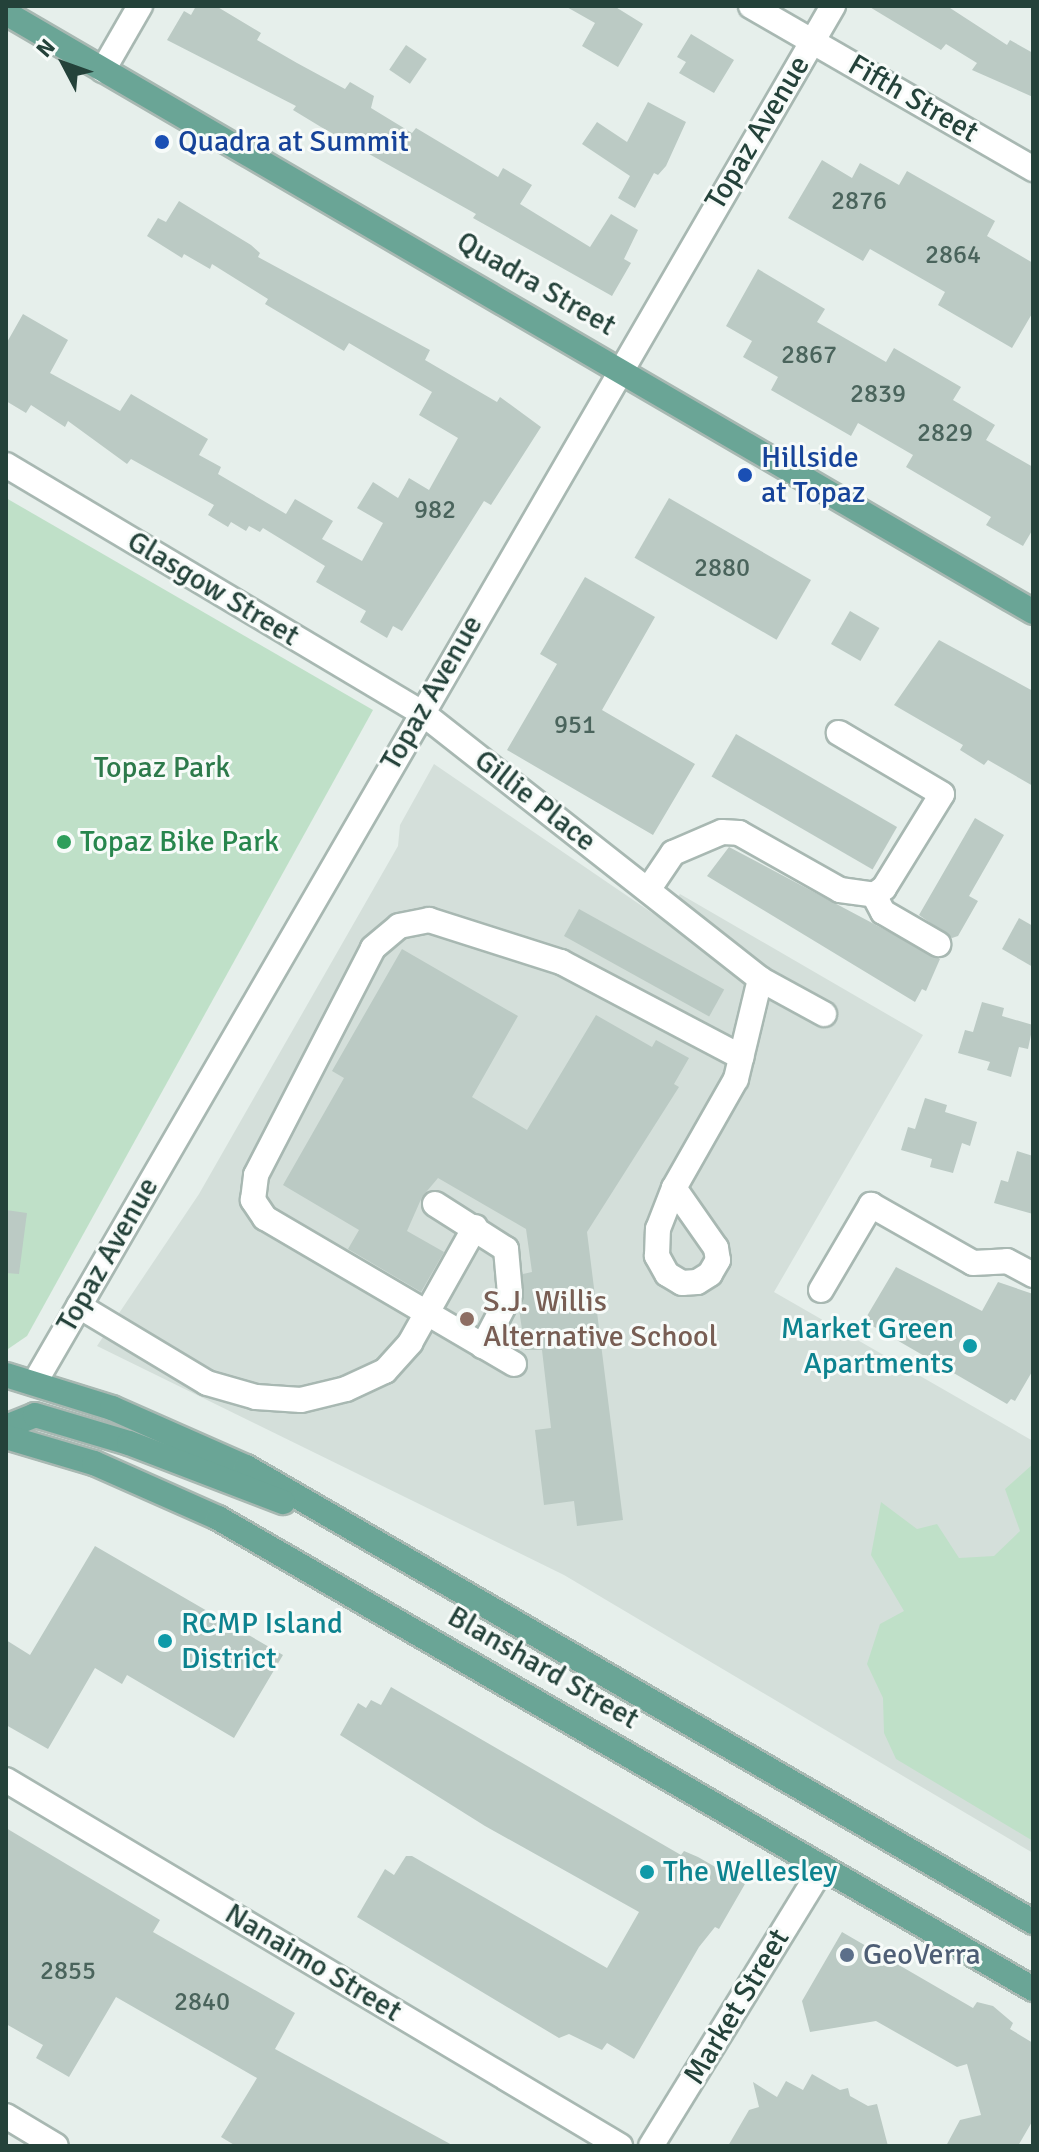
<!DOCTYPE html>
<style>
body{margin:0}
#map{position:relative;width:1039px;height:2152px;overflow:hidden;background:#e6efeb;font-family:Signika,sans-serif}
div>[style]{position:absolute}
[style*='--x']{left:calc(var(--x)*1px);top:calc(var(--y)*1px);width:calc(var(--w)*1px);rotate:calc(var(--a)*1deg)}
.built>*{inset:0;background:#d4dfda}
.green>*{inset:0;background:#bfe0c8}
.building>*{inset:0;background:#bbcac4;transform-origin:0 0}
.roads{filter:drop-shadow(2px 0 #a8b8b2) drop-shadow(-2px 0 #a8b8b2) drop-shadow(0 2px #a8b8b2) drop-shadow(0 -2px #a8b8b2)}
.minor>*{height:24px;margin:-12px;padding:0 12px;transform-origin:12px;border-radius:12px;background:#fff}
.major>*{height:24px;margin:-12px;padding:0 12px;transform-origin:12px;border-radius:12px;background:#6aa596}
.dots>*{width:22px;height:22px;translate:-50% -50%;box-sizing:border-box;border:4px solid #f7fbf9;border-radius:50%}
span{translate:-50% -50%;white-space:nowrap;text-align:center;line-height:1.15;-webkit-text-stroke:6px #f7fbf9;paint-order:stroke}
.number-label{font-size:26px;color:#4a645c}
.number-label span{-webkit-text-stroke-width:0}
.street-label{font-size:30px;color:#24423a}
.transit-label{font-size:30px;color:#164399}
.left{translate:0 -50%;text-align:left}
.park-label{font-size:30px;color:#2d7a4b}
.leisure-label{font-size:30px;color:#27864d}
.education-label{font-size:30px;color:#785e54}
.culture-label{font-size:30px;color:#0d838f}
.right{translate:-100% -50%;text-align:right}
.service-label{font-size:30px;color:#4e5e75}
.frame{position:absolute;inset:0;border:8px solid #24423a;pointer-events:none}
.north{position:absolute;left:24px;top:24px;width:80px;height:80px;-webkit-text-stroke:6px #f7fbf9;paint-order:stroke;rotate:311deg;font-size:22px;font-weight:700;line-height:32px;text-align:center;color:#24423a}
.north::after{content:'';display:block;margin:auto;width:28px;height:36px;background:#24423a;clip-path:polygon(50% 0,100% 100%,50% 72%,0 100%)}
</style>
<div id="map">
<div class="built">
<div style="clip-path:polygon(434px 764px,661px 919px,680px 894px,923px 1035px,774px 1292px,1033px 1441px,1033px 1853px,564px 1575px,97px 1346px,199px 1194px,398px 846px,400px 825px)"></div>
</div>
<div class="green">
<div style="clip-path:polygon(6px 498px,373px 710px,27px 1336px,8px 1349px)"></div>
<div style="clip-path:polygon(1033px 1464px,1033px 1841px,896px 1759px,884px 1733px,883px 1698px,867px 1664px,880px 1624px,904px 1611px,871px 1555px,881px 1502px,917px 1529px,937px 1524px,959px 1558px,994px 1556px,1020px 1531px,1005px 1489px)"></div>
</div>
<div class="building">
<div style="clip-path:polygon(196px 6px,216px 6px,261px 33px,257px 40px,297px 63px,345px 89px,350px 82px,374px 96px,371px 108px,412px 133px,416px 128px,498px 177px,503px 168px,532px 185px,520px 204px,590px 247px,611px 214px,638px 230px,624px 259px,631px 263px,612px 296px,473px 218px,476px 214px,321px 127px,293px 110px,296px 106px,167px 40px,184px 11px,191px 15px)"></div>
<div style="clip-path:polygon(565px 6px,614px 6px,643px 24px,618px 67px,582px 46px,595px 23px)"></div>
<div style="clip-path:polygon(868px 6px,947px 6px,1007px 45px,1010px 40px,1033px 53px,1033px 97px,972px 70px,977px 63px,946px 44px,941px 50px)"></div>
<div style="clip-path:polygon(691px 34px,734px 60px,714px 93px,679px 73px,686px 62px,677px 57px)"></div>
<div style="left:406px;top:45px;width:25px;height:30px;rotate:34deg"></div>
<div style="clip-path:polygon(648px 102px,686px 122px,666px 166px,658px 175px,654px 173px,635px 208px,618px 198px,630px 176px,582px 144px,597px 122px,627px 142px)"></div>
<div style="clip-path:polygon(822px 160px,852px 178px,860px 163px,899px 185px,907px 171px,995px 221px,987px 236px,1033px 263px,1033px 312px,1012px 348px,938px 305px,945px 292px,870px 249px,863px 261px,788px 218px)"></div>
<div style="clip-path:polygon(179px 201px,251px 245px,260px 253px,258px 257px,430px 350px,425px 360px,497px 402px,500px 397px,541px 427px,491px 505px,484px 501px,402px 631px,393px 626px,387px 638px,360px 622px,366px 611px,316px 582px,325px 566px,263px 528px,260px 532px,249px 526px,246px 531px,231px 522px,228px 527px,208px 515px,214px 505px,131px 459px,127px 464px,68px 421px,65px 427px,31px 405px,26px 413px,6px 401px,6px 344px,23px 314px,68px 340px,50px 373px,120px 411px,131px 394px,208px 439px,199px 455px,221px 467px,218px 474px,286px 514px,295px 499px,333px 521px,322px 539px,362px 561px,383px 523px,357px 508px,373px 482px,398px 498px,409px 478px,429px 490px,458px 438px,419px 415px,432px 392px,349px 343px,344px 351px,265px 304px,268px 299px,212px 264px,210px 269px,184px 254px,182px 258px,147px 236px,158px 218px,166px 222px)"></div>
<div style="clip-path:polygon(758px 269px,825px 309px,817px 322px,886px 362px,894px 348px,961px 387px,953px 400px,995px 425px,986px 440px,1033px 467px,1033px 529px,1023px 546px,986px 525px,991px 517px,906px 467px,913px 455px,858px 423px,851px 436px,771px 390px,778px 377px,743px 357px,752px 341px,726px 326px)"></div>
<div style="left:669px;top:498px;width:164px;height:69px;rotate:30deg"></div>
<div style="clip-path:polygon(585px 577px,655px 617px,602px 710px,695px 764px,653px 835px,507px 750px,557px 664px,540px 654px)"></div>
<div style="left:850px;top:611px;width:34px;height:38px;rotate:30deg"></div>
<div style="clip-path:polygon(939px 640px,1033px 691px,1033px 786px,988px 760px,984px 765px,960px 750px,963px 745px,894px 705px)"></div>
<div style="left:736px;top:734px;width:186px;height:49px;rotate:30deg"></div>
<div style="clip-path:polygon(975px 818px,1004px 835px,969px 896px,978px 901px,958px 936px,952px 938px,919px 915px)"></div>
<div style="clip-path:polygon(729px 847px,940px 959px,926px 991px,922px 989px,915px 1002px,707px 876px)"></div>
<div style="left:579px;top:909px;width:166px;height:31px;rotate:29deg"></div>
<div style="clip-path:polygon(1019px 918px,1033px 926px,1033px 967px,1002px 949px)"></div>
<div style="clip-path:polygon(402px 949px,518px 1016px,472px 1097px,527px 1130px,596px 1015px,652px 1047px,656px 1040px,689px 1058px,674px 1084px,679px 1087px,587px 1232px,623px 1520px,577px 1526px,574px 1501px,544px 1505px,535px 1430px,551px 1428px,542px 1350px,525px 1350px,519px 1309px,523px 1274px,532px 1272px,526px 1229px,438px 1178px,422px 1197px,407px 1231px,444px 1252px,421px 1292px,348px 1249px,359px 1230px,283px 1185px,344px 1078px,332px 1071px)"></div>
<div style="clip-path:polygon(982px 1002px,1004px 1008px,1002px 1016px,1033px 1025px,1028px 1049px,1019px 1047px,1011px 1077px,987px 1070px,990px 1062px,958px 1053px,965px 1030px,973px 1032px)"></div>
<div style="clip-path:polygon(925px 1098px,947px 1105px,945px 1112px,977px 1122px,970px 1146px,962px 1143px,953px 1173px,930px 1167px,932px 1159px,901px 1150px,908px 1127px,915px 1129px)"></div>
<div style="clip-path:polygon(1017px 1151px,1033px 1156px,1033px 1214px,994px 1203px,1001px 1180px,1008px 1182px)"></div>
<div style="clip-path:polygon(6px 1210px,27px 1213px,19px 1274px,6px 1273px)"></div>
<div style="clip-path:polygon(896px 1267px,982px 1311px,998px 1282px,1033px 1294px,1033px 1370px,1015px 1401px,1011px 1399px,1007px 1404px,864px 1321px)"></div>
<div style="clip-path:polygon(95px 1546px,283px 1655px,234px 1738px,127px 1675px,122px 1684px,95px 1668px,48px 1749px,6px 1725px,6px 1640px,30px 1655px)"></div>
<div style="clip-path:polygon(391px 1687px,681px 1855px,684px 1851px,698px 1857px,745px 1884px,719px 1929px,715px 1927px,699px 1947px,634px 2059px,607px 2043px,602px 2050px,569px 2034px,559px 2038px,357px 1917px,385px 1869px,394px 1875px,406px 1856px,412px 1856px,607px 1968px,639px 1912px,485px 1826px,340px 1735px,358px 1703px,366px 1708px,371px 1700px,381px 1705px)"></div>
<div style="clip-path:polygon(6px 1828px,160px 1920px,153px 1932px,295px 2013px,275px 2049px,454px 2146px,236px 2146px,221px 2137px,257px 2078px,116px 1997px,69px 2077px,36px 2058px,43px 2045px,6px 2024px)"></div>
<div style="clip-path:polygon(842px 1932px,973px 2008px,977px 2002px,993px 2006px,1013px 2023px,1010px 2029px,1033px 2043px,1033px 2120px,1018px 2146px,946px 2146px,960px 2120px,981px 2115px,967px 2064px,957px 2067px,876px 2021px,810px 2032px,802px 2001px)"></div>
<div style="clip-path:polygon(812px 2074px,840px 2090px,848px 2088px,850px 2096px,868px 2106px,877px 2104px,888px 2146px,728px 2146px,749px 2110px,759px 2107px,753px 2082px,777px 2097px,786px 2081px,803px 2090px)"></div>
</div>
<div class="roads">
<div class="minor">
<div style="--x:751;--y:6;--w:326;--a:30"></div>
<div style="--x:103;--y:70;--w:74;--a:-60"></div>
<div style="--x:6;--y:465;--w:483;--a:30.8"></div>
<div style="--x:421;--y:712;--w:432;--a:38.2"></div>
<div style="--x:760;--y:979;--w:73;--a:28.7"></div>
<div style="--x:648;--y:890;--w:45;--a:-56"></div>
<div style="--x:673;--y:853;--w:53;--a:-23.2"></div>
<div style="--x:722;--y:832;--w:17;--a:3"></div>
<div style="--x:739;--y:833;--w:116;--a:29.4"></div>
<div style="--x:840;--y:890;--w:34;--a:8"></div>
<div style="--x:874;--y:895;--w:12;--a:-35"></div>
<div style="--x:884;--y:888;--w:110;--a:-58.3"></div>
<div style="--x:942;--y:794;--w:120;--a:-149.4"></div>
<div style="--x:874;--y:895;--w:19;--a:62"></div>
<div style="--x:883;--y:912;--w:64;--a:30.2"></div>
<div style="--x:674;--y:1188;--w:73;--a:55"></div>
<div style="--x:716;--y:1248;--w:12;--a:81"></div>
<div style="--x:718;--y:1260;--w:16;--a:120"></div>
<div style="--x:710;--y:1274;--w:15;--a:148"></div>
<div style="--x:697;--y:1282;--w:15;--a:176"></div>
<div style="--x:682;--y:1283;--w:17;--a:-149"></div>
<div style="--x:667;--y:1274;--w:21;--a:-119"></div>
<div style="--x:657;--y:1256;--w:27;--a:-88"></div>
<div style="--x:658;--y:1229;--w:44;--a:-68.7"></div>
<div style="--x:674;--y:1188;--w:125;--a:-60.4"></div>
<div style="--x:736;--y:1079;--w:103;--a:-76.5"></div>
<div style="--x:435;--y:1204;--w:84;--a:32.4"></div>
<div style="--x:506;--y:1249;--w:45;--a:84.9"></div>
<div style="--x:510;--y:1294;--w:59;--a:117.4"></div>
<div style="--x:821;--y:1290;--w:99;--a:-59.5"></div>
<div style="--x:871;--y:1205;--w:117;--a:29.6"></div>
<div style="--x:973;--y:1263;--w:34;--a:-3"></div>
<div style="--x:1007;--y:1261;--w:30;--a:28"></div>
<div style="--x:79;--y:1306;--w:149;--a:31"></div>
<div style="--x:207;--y:1383;--w:51;--a:15.9"></div>
<div style="--x:256;--y:1397;--w:45;--a:3.8"></div>
<div style="--x:301;--y:1400;--w:46;--a:-13.7"></div>
<div style="--x:346;--y:1389;--w:43;--a:-24.8"></div>
<div style="--x:385;--y:1371;--w:38;--a:-48"></div>
<div style="--x:410;--y:1343;--w:133;--a:-60.7"></div>
<div style="--x:514;--y:1364;--w:289;--a:-149.6"></div>
<div style="--x:265;--y:1218;--w:22;--a:-124"></div>
<div style="--x:253;--y:1200;--w:25;--a:-83"></div>
<div style="--x:256;--y:1175;--w:255;--a:-62.7"></div>
<div style="--x:373;--y:948;--w:34;--a:-40"></div>
<div style="--x:399;--y:926;--w:31;--a:-11"></div>
<div style="--x:429;--y:920;--w:139;--a:17.7"></div>
<div style="--x:561;--y:962;--w:204;--a:27.8"></div>
<div style="--x:35;--y:1382;--w:1591;--a:-59.89"></div>
<div style="--x:6;--y:1780;--w:715;--a:30.8"></div>
<div style="--x:6;--y:2116;--w:58;--a:31"></div>
<div style="--x:651;--y:2146;--w:326;--a:-58.4"></div>
</div>
<div class="major">
<div style="--x:6;--y:13;--w:1189;--a:30.25"></div>
<div style="--x:6;--y:1375;--w:111;--a:17.3"></div>
<div style="--x:112;--y:1408;--w:146;--a:23.8"></div>
<div style="--x:246;--y:1467;--w:909;--a:30.03"></div>
<div style="--x:6;--y:1427;--w:31;--a:-22"></div>
<div style="--x:35;--y:1415;--w:98;--a:16.6"></div>
<div style="--x:129;--y:1443;--w:165;--a:21"></div>
<div style="--x:6;--y:1437;--w:92;--a:16.5"></div>
<div style="--x:94;--y:1463;--w:136;--a:23.9"></div>
<div style="--x:218;--y:1518;--w:941;--a:30.02"></div>
</div>
</div>
<div class="dots">
<div style="left:162px;top:142px;background:#1a4fb4"></div>
<div style="left:745px;top:475px;background:#1a4fb4"></div>
<div style="left:64px;top:842px;background:#2e9e5b"></div>
<div style="left:467px;top:1319px;background:#8d6e63"></div>
<div style="left:970px;top:1346px;background:#0f9aa8"></div>
<div style="left:165px;top:1641px;background:#0f9aa8"></div>
<div style="left:647px;top:1872px;background:#0f9aa8"></div>
<div style="left:847px;top:1955px;background:#5c6f8a"></div>
</div>
<div class="number-label">
<span style="left:859px;top:202px">2876</span>
<span style="left:953px;top:256px">2864</span>
<span style="left:809px;top:356px">2867</span>
<span style="left:878px;top:395px">2839</span>
<span style="left:945px;top:434px">2829</span>
<span style="left:435px;top:511px">982</span>
<span style="left:722px;top:569px">2880</span>
<span style="left:575px;top:726px">951</span>
<span style="left:68px;top:1972px">2855</span>
<span style="left:202px;top:2003px">2840</span>
</div>
<div class="street-label">
<span style="left:913px;top:99px;rotate:30deg">Fifth Street</span>
<span style="left:758px;top:133px;rotate:-59deg">Topaz Avenue</span>
<span style="left:536px;top:284px;rotate:30deg">Quadra Street</span>
<span style="left:213px;top:589px;rotate:31deg">Glasgow Street</span>
<span style="left:432px;top:693px;rotate:-60deg">Topaz Avenue</span>
<span style="left:535px;top:801px;rotate:38deg">Gillie Place</span>
<span style="left:108px;top:1255px;rotate:-60deg">Topaz Avenue</span>
<span style="left:543px;top:1668px;rotate:30deg">Blanshard Street</span>
<span style="left:313px;top:1963px;rotate:31deg">Nanaimo Street</span>
<span style="left:737px;top:2007px;rotate:-59deg">Market Street</span>
</div>
<div class="transit-label">
<span class="left" style="left:178px;top:142px">Quadra at Summit</span>
<span class="left" style="left:761px;top:475px">Hillside<br>at Topaz</span>
</div>
<div class="park-label">
<span style="left:162px;top:768px">Topaz Park</span>
</div>
<div class="leisure-label">
<span class="left" style="left:80px;top:842px">Topaz Bike Park</span>
</div>
<div class="education-label">
<span class="left" style="left:483px;top:1319px">S.J. Willis<br>Alternative School</span>
</div>
<div class="culture-label">
<span class="right" style="left:954px;top:1346px">Market Green<br>Apartments</span>
<span class="left" style="left:181px;top:1641px">RCMP Island<br>District</span>
<span class="left" style="left:663px;top:1872px">The Wellesley</span>
</div>
<div class="service-label">
<span class="left" style="left:863px;top:1955px">GeoVerra</span>
</div>
<div class="frame"></div>
<div class="north">N</div>
</div>
